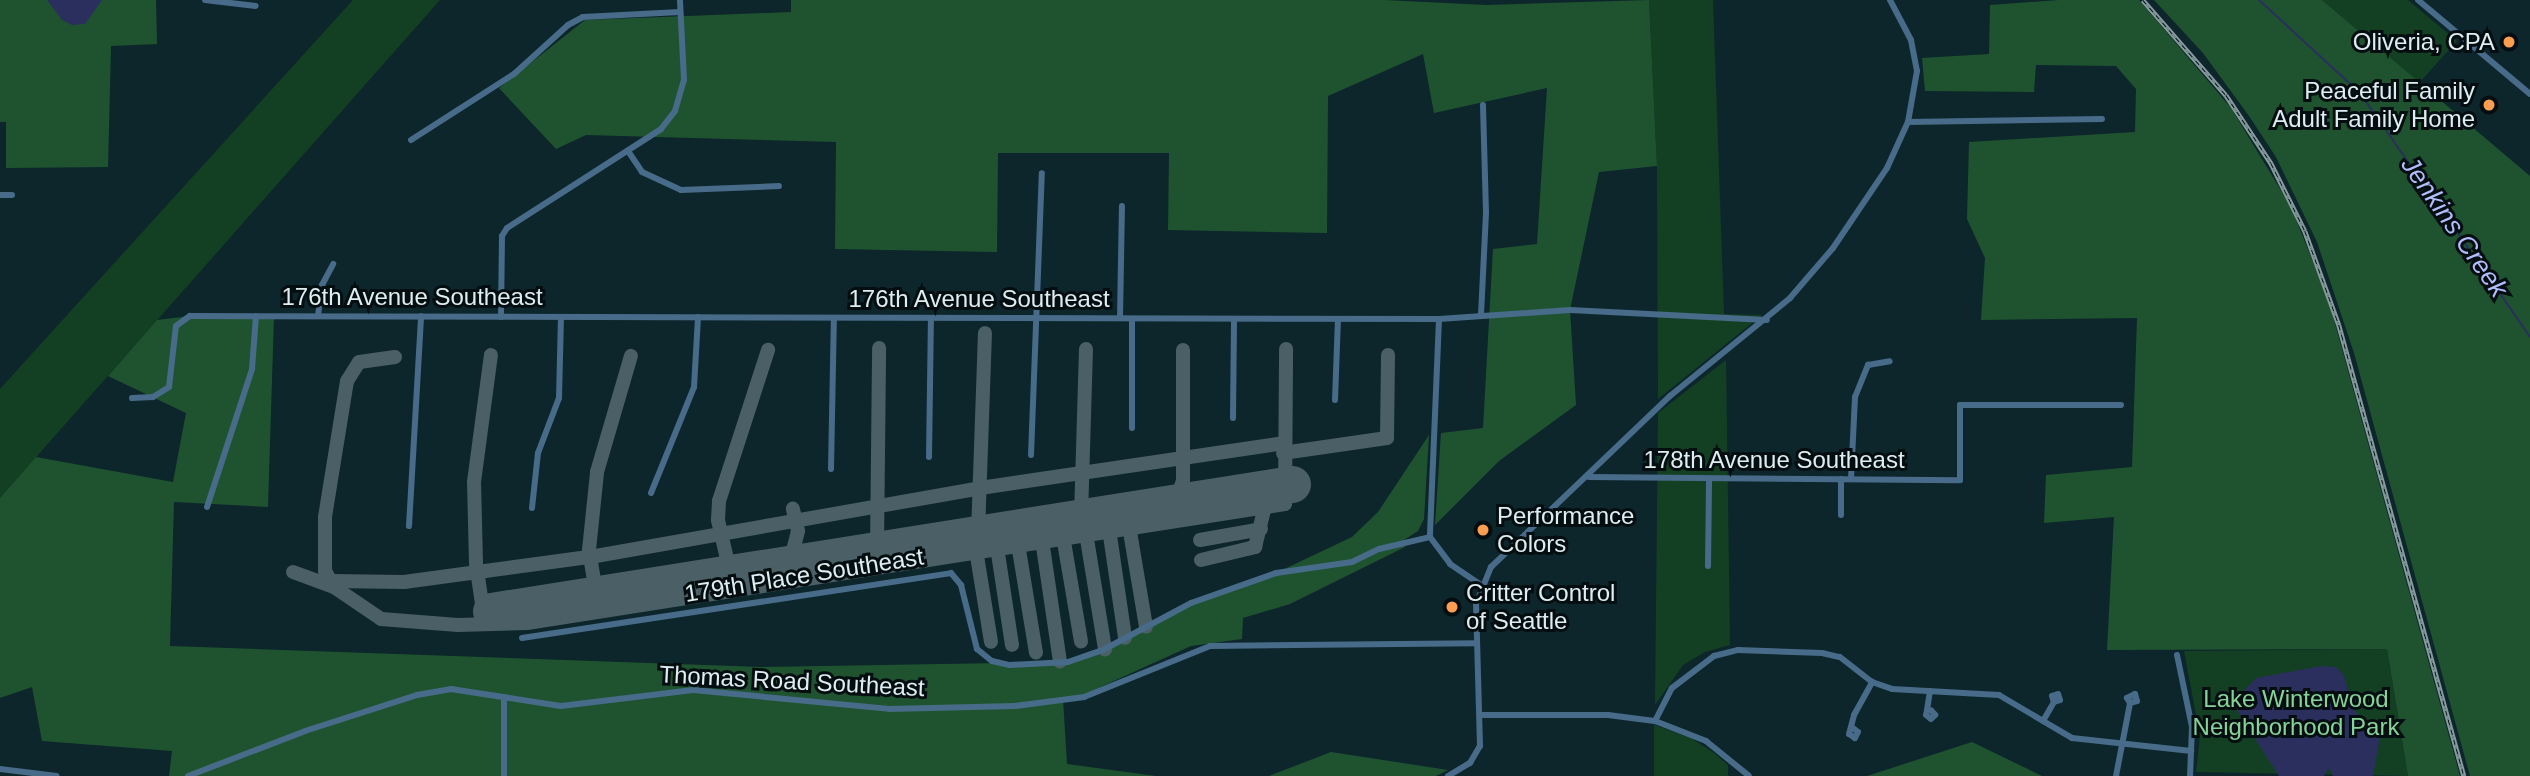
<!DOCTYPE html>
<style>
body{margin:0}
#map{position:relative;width:2530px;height:776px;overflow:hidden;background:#0d262c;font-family:Arial,sans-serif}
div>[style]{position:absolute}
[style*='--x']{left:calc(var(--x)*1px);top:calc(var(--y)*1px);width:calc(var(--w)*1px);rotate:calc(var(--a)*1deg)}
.green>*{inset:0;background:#134022}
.forest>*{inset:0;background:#1f532f}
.water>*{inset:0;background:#2a2f5d}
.stream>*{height:2px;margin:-1px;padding:0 1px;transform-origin:1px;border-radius:1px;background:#2a2f5d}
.taxiway>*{height:14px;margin:-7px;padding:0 7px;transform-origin:7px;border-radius:7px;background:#4a6066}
.runway>*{height:37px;margin:-18.5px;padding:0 18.5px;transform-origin:18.5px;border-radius:18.5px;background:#4a6066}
.minor>*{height:6px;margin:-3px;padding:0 3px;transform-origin:3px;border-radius:3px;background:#476b89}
.rail>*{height:4.5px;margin-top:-2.25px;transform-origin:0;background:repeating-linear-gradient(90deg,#040d10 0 5px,#889b9f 0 10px);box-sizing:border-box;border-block:2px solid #889b9f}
.dots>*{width:19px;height:19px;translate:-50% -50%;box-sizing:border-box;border:4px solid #040d10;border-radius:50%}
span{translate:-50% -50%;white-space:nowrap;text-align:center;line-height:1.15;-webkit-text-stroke:6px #040d10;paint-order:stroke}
.poi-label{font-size:24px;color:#deedf0}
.right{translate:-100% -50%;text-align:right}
.left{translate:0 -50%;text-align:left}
.street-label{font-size:24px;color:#deedf0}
.park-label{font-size:24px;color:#86d39a}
.water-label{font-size:26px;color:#b2befc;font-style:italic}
</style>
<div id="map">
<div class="green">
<div style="clip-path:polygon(353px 0,440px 0,0 498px,0 389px)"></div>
<div style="clip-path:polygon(1649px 0,1713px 0,1724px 314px,1762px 315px,1658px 399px,1657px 166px)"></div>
<div style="clip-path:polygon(2322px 0,2408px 0,2457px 41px,2419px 83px)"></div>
<div style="clip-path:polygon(1726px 360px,1730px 645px,1705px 652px,1683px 665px,1655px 705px,1658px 413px)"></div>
<div style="clip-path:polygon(2387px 649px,2408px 776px,2196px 772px,2200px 736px,2184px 651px)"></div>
<div style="clip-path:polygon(1654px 725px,1691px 738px,1714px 753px,1728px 765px,1728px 776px,1654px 776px)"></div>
</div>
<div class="forest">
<div style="clip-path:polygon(0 0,156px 0,157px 44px,111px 46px,108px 167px,6px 168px,6px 122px,0 122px)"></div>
<div style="clip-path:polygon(791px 0,1384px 0,1486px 5px,1649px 0,1657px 166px,1599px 172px,1570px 310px,1576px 405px,1499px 461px,1435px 525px,1441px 433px,1483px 428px,1493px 249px,1537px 244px,1547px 88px,1434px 113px,1423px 54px,1328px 96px,1327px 233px,1168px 230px,1169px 153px,998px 153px,997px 252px,835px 249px,836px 142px,586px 135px,556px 149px,499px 88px,585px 20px,791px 12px)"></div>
<div style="clip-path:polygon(2059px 0,2139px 0,2231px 108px,2291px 207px,2329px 302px,2460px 776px,2408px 776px,2387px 649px,2107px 650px,2114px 517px,2044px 523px,2046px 475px,2132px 467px,2137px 318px,1981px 320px,1985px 258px,1967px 219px,1969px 142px,2135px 132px,2136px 89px,2116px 66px,2036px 65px,2034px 92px,1925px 91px,1922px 58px,1989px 54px,1990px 5px)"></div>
<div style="clip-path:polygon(2154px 0,2322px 0,2530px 176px,2530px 776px,2470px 776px,2354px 353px,2317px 242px,2276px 157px,2249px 116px,2203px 53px)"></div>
<div style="clip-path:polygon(190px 316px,274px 316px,268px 507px,174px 502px,170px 646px,761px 667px,1068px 662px,1105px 649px,1191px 603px,1276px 573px,1352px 537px,1378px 512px,1429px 435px,1424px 519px,1418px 531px,1404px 540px,1405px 547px,1290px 604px,1243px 618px,1242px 639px,1191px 646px,1085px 694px,1063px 699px,1067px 764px,1156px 776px,169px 776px,172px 751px,42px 741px,32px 687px,0 698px,0 498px,36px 457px,173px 482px,186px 413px,108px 376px,157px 320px)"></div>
<div style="clip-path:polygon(1972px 742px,2042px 776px,1867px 776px)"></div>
<div style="clip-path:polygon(1331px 752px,1448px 770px,1436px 776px,1269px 776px)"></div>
</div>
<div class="water">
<div style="clip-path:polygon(47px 0,102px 0,85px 24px,72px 25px,62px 20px)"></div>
<div style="clip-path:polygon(2321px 666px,2336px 667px,2344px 675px,2352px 708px,2380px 738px,2373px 776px,2333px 776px,2329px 768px,2324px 776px,2279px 776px,2236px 709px,2237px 698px,2256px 678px)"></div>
</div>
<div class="stream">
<div style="--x:2259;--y:0;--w:137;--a:42.6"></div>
<div style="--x:2360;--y:93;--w:297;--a:55.1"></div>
</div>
<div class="taxiway">
<div style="--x:395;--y:357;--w:36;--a:172"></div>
<div style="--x:359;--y:362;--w:22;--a:122"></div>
<div style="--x:347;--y:381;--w:138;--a:99.2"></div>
<div style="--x:325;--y:517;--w:54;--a:90"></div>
<div style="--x:325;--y:571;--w:18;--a:61"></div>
<div style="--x:334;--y:587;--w:57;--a:34.2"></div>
<div style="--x:381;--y:619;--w:77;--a:4.5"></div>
<div style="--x:458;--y:625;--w:69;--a:-1.7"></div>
<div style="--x:1283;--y:453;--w:105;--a:-8.2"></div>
<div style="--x:1387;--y:438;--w:83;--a:-89.3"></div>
<div style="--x:1176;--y:502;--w:22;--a:-72"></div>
<div style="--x:1183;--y:481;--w:131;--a:-90"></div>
<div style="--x:1142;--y:508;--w:16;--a:79"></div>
<div style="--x:1081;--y:517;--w:168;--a:-88.3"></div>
<div style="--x:1129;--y:526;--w:102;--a:80.4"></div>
<div style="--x:1109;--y:529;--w:110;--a:81.6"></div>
<div style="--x:978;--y:533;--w:200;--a:-88"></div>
<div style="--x:1086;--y:533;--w:118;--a:80.7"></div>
<div style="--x:1063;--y:536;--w:107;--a:80.3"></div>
<div style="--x:932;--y:540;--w:27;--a:27"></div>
<div style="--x:1042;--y:540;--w:123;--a:81.6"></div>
<div style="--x:1200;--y:540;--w:62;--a:-10.2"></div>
<div style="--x:1018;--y:544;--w:110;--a:80.6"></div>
<div style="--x:997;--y:547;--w:99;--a:81.3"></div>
<div style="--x:877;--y:549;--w:201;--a:-89.4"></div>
<div style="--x:976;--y:550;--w:93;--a:80.7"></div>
<div style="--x:1201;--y:560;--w:56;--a:-13.5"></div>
<div style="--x:1255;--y:547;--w:42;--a:-76.3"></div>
<div style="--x:790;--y:563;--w:33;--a:-76"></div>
<div style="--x:798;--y:531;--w:23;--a:-103"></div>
<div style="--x:293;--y:572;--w:44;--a:20.1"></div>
<div style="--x:331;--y:581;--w:73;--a:0.8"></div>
<div style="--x:404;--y:582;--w:188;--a:-7.7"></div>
<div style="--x:590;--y:557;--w:396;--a:-10"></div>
<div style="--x:980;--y:488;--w:307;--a:-8.4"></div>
<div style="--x:734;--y:589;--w:71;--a:-103.1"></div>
<div style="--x:718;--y:520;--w:19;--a:-87"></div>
<div style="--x:719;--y:501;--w:159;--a:-72"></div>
<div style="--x:523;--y:606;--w:17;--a:77"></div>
<div style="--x:527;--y:623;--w:767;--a:-8.92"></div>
<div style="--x:1285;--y:504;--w:155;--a:-89.6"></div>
<div style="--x:599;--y:610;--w:61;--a:-99.5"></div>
<div style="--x:589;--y:550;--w:78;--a:-84.1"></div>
<div style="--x:597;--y:472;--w:121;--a:-73.7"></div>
<div style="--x:485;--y:624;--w:62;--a:-98.4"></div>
<div style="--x:476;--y:563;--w:81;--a:-91.4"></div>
<div style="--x:474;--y:482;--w:128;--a:-82.4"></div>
</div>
<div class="runway">
<div style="--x:491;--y:611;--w:811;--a:-9.01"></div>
</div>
<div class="minor">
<div style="--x:205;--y:0;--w:51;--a:6.7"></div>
<div style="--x:2418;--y:0;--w:146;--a:40"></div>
<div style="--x:1908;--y:122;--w:194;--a:-0.9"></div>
<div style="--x:411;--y:140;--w:122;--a:-32.7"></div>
<div style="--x:514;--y:74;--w:73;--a:-42.2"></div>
<div style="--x:568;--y:25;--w:17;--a:-28"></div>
<div style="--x:583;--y:17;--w:97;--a:-3"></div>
<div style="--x:628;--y:151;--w:25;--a:56"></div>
<div style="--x:642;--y:172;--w:43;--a:24.8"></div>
<div style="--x:681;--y:190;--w:98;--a:-2.3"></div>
<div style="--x:0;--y:195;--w:12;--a:0"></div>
<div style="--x:1481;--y:315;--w:102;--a:-87.2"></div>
<div style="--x:1486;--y:213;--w:108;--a:-91.6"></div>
<div style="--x:318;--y:316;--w:31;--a:-83"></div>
<div style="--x:322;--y:285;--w:24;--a:-62"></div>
<div style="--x:501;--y:317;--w:81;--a:-89.3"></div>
<div style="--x:502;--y:236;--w:9;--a:-58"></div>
<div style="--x:507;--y:228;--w:183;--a:-32.7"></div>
<div style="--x:661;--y:129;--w:23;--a:-52"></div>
<div style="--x:675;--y:111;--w:32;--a:-74"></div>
<div style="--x:684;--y:80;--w:80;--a:-92.9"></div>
<div style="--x:1120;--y:318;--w:112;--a:-89"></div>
<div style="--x:1132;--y:319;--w:109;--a:90"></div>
<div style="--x:1439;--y:319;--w:218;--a:92.4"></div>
<div style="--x:1430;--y:537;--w:34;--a:53"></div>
<div style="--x:1450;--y:564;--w:37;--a:34"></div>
<div style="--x:132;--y:398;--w:21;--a:-3"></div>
<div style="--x:153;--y:397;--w:19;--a:-32"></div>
<div style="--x:169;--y:387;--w:61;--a:-83.5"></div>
<div style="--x:176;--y:326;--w:17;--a:-36"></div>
<div style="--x:190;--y:316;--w:1249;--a:0.14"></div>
<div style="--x:1439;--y:319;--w:131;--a:-3.9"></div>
<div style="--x:1570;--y:310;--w:197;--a:2.9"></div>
<div style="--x:1335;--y:400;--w:81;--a:-87.9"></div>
<div style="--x:1233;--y:418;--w:99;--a:-89.4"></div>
<div style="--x:1031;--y:455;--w:282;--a:-87.8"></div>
<div style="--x:929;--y:457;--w:139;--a:-89.2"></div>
<div style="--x:831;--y:469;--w:151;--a:-88.9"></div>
<div style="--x:1589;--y:477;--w:371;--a:0.5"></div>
<div style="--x:1960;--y:480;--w:75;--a:-90"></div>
<div style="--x:1960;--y:405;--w:161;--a:0"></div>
<div style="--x:1841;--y:479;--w:36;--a:90"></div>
<div style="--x:1851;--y:479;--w:82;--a:-87.2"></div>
<div style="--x:1855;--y:397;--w:35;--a:-68"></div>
<div style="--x:1868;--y:365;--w:22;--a:-10"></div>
<div style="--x:651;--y:493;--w:114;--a:-67.9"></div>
<div style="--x:694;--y:387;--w:70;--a:-86.7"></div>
<div style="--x:207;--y:507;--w:145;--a:-71.9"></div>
<div style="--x:252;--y:369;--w:53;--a:-85.7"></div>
<div style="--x:532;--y:508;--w:55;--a:-83.8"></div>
<div style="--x:538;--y:453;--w:59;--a:-69.1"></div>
<div style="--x:559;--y:398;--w:81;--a:-88.6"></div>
<div style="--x:409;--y:526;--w:210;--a:-86.7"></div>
<div style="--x:1708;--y:566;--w:87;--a:-89.3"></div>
<div style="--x:522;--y:638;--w:434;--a:-8.6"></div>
<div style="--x:951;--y:573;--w:16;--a:50"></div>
<div style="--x:961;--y:585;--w:66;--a:76"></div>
<div style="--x:977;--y:649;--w:19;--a:39"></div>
<div style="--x:992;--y:661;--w:18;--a:13"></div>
<div style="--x:1010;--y:665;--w:58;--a:-3"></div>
<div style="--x:1068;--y:662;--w:37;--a:-19"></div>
<div style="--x:1103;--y:650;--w:100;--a:-28.1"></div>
<div style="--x:1191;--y:603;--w:90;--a:-19.4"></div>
<div style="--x:1276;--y:573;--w:77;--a:-8.2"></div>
<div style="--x:1352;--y:562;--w:30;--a:-26"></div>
<div style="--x:1379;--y:549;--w:52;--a:-13.2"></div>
<div style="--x:2177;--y:655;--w:74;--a:78.2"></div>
<div style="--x:2192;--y:727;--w:49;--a:92.3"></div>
<div style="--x:1930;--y:691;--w:24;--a:99"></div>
<div style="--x:1926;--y:715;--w:6;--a:39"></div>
<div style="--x:1931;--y:719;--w:6;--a:-45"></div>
<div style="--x:1935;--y:715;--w:6;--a:-129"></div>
<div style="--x:504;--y:697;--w:79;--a:90"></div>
<div style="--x:1481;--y:715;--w:127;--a:0"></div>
<div style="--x:1608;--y:715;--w:47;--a:7.3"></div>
<div style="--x:1655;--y:721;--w:55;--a:21.4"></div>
<div style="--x:1706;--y:741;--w:55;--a:39.1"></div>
<div style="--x:1655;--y:721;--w:37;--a:-63"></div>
<div style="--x:1672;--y:688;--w:53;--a:-37.3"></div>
<div style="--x:1714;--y:656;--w:25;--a:-14"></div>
<div style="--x:1738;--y:650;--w:84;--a:2"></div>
<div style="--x:1822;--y:653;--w:18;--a:13"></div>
<div style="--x:1840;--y:657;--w:41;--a:38"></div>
<div style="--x:1872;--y:682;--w:21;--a:19"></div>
<div style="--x:1892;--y:689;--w:107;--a:3.2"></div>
<div style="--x:1999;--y:695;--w:85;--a:30.5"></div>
<div style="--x:2072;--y:738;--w:120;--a:6.2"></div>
<div style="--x:2043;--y:721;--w:22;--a:-60"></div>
<div style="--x:2054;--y:702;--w:6;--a:-18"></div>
<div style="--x:2060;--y:700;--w:6;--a:-108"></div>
<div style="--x:2058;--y:694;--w:6;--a:162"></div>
<div style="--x:2052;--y:696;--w:6;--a:72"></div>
<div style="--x:1853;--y:728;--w:6;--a:39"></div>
<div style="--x:1858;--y:732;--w:7;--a:117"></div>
<div style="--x:1855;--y:738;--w:7;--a:-146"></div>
<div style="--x:1849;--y:734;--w:20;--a:-75"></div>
<div style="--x:1854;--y:715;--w:38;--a:-61"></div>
<div style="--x:0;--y:769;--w:57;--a:7"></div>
<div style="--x:188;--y:776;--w:125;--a:-21"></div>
<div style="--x:305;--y:731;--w:118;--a:-17.8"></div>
<div style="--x:417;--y:695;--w:35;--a:-10"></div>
<div style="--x:451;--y:689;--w:111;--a:8.8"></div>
<div style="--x:561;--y:706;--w:133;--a:-6.9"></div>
<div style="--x:693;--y:690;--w:197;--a:5.5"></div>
<div style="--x:889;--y:709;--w:126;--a:-1.4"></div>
<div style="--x:1015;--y:706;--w:70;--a:-7.4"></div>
<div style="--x:1084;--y:697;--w:136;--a:-22"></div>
<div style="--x:1210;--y:646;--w:267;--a:-0.6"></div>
<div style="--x:1448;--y:776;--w:26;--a:-31"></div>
<div style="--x:1470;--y:763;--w:20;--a:-60"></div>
<div style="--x:1480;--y:746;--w:142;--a:-91.6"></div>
<div style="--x:1476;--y:604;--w:40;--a:-68"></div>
<div style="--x:1491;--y:567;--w:248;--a:-43.7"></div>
<div style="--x:1670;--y:396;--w:155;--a:-39.2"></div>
<div style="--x:1790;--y:298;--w:66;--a:-49.3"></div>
<div style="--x:1833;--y:248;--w:97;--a:-56"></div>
<div style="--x:1887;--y:168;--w:51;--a:-65.5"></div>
<div style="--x:1908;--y:122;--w:52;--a:-80"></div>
<div style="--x:1917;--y:71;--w:32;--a:-101"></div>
<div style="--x:1911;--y:40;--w:45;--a:-117.7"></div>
<div style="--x:2116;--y:776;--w:74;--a:-79.1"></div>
<div style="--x:2130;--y:703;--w:6;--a:-121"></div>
<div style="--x:2127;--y:698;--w:9;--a:-27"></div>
<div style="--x:2135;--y:694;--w:7;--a:74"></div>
<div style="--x:2137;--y:701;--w:7;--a:164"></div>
</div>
<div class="rail">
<div style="--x:2143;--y:0;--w:126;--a:48.9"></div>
<div style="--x:2226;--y:95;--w:82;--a:56.5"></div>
<div style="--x:2271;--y:163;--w:76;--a:63.4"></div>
<div style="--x:2305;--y:231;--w:100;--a:70.1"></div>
<div style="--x:2339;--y:325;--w:468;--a:74.5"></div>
</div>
<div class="dots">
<div style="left:2509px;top:42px;background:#fb9e52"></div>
<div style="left:2489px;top:105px;background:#fb9e52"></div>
<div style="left:1483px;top:530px;background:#fb9e52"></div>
<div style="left:1452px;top:607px;background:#fb9e52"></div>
</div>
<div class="poi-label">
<span class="right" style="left:2495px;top:42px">Oliveria, CPA</span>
<span class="right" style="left:2475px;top:105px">Peaceful Family<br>Adult Family Home</span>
<span class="left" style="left:1497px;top:530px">Performance<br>Colors</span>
<span class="left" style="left:1466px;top:607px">Critter Control<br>of Seattle</span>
</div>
<div class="street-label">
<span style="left:412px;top:297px">176th Avenue Southeast</span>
<span style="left:979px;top:299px">176th Avenue Southeast</span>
<span style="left:1774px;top:460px">178th Avenue Southeast</span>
<span style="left:804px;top:575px;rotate:-9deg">179th Place Southeast</span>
<span style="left:792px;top:681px;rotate:3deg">Thomas Road Southeast</span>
</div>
<div class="park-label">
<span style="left:2296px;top:713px">Lake Winterwood<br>Neighborhood Park</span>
</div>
<div class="water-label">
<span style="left:2454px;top:227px;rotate:55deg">Jenkins Creek</span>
</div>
</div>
